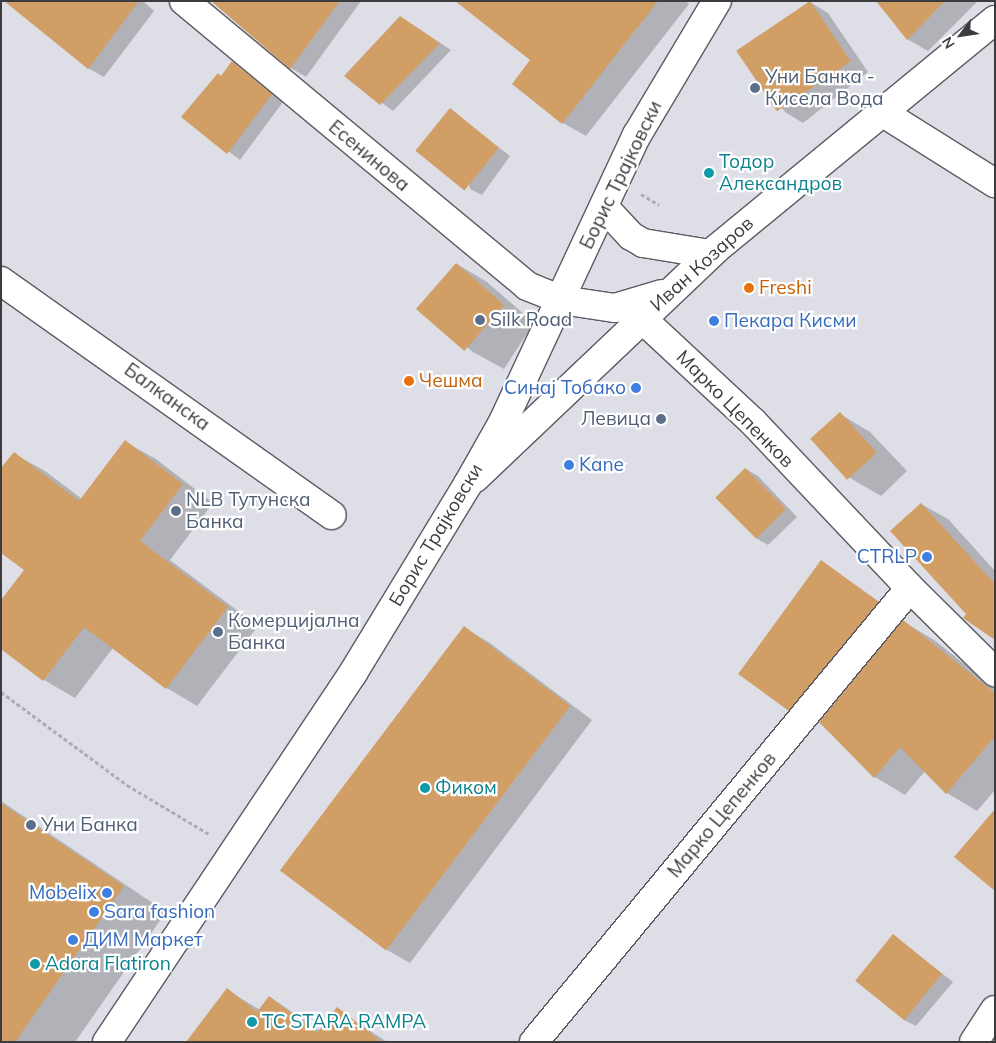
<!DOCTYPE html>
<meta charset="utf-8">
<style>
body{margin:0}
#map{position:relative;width:996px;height:1043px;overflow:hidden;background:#dedee7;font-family:Mulish,sans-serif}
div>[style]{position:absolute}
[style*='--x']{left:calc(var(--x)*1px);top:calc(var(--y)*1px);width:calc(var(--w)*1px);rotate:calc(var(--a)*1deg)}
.shadow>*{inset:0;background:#0003}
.building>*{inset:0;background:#d19e65;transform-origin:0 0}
.path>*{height:3px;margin-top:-1.5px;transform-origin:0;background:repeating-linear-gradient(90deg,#acacb3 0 4px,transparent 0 6.5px)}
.roads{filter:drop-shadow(1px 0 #5b5b63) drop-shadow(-1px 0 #5b5b63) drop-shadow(0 1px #5b5b63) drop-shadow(0 -1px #5b5b63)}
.minor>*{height:28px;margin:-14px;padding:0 14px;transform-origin:14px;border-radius:14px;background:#fff}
.tertiary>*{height:28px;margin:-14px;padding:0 14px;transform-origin:14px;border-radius:14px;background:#fff}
.dots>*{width:14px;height:14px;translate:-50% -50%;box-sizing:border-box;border:2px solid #fff;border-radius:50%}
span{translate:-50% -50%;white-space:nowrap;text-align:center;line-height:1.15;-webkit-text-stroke:4.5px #fff;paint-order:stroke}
.service-label{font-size:19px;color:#4e5e75}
.left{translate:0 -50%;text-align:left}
.right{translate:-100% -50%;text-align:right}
.street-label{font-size:19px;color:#3c3c3f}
.culture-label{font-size:19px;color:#0d838f}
.food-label{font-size:19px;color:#c56008}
.shop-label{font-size:19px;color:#366cbe}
.frame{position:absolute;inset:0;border:2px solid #3c3c3f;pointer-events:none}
.north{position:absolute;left:936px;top:10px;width:50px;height:50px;-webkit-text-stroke:4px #fff;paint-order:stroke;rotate:239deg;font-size:14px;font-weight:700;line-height:20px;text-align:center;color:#3c3c3f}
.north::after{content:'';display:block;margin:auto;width:18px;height:22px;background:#3c3c3f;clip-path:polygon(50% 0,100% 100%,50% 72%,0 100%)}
</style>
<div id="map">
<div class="shadow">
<div style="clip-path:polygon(9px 1px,143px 1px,154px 11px,104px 77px,88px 68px)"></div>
<div style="clip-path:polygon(214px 1px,361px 1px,306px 77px,291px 68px)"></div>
<div style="clip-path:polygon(465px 1px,685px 1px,689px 4px,586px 136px,563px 123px,532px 60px)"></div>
<div style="clip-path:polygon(877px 1px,978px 1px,928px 51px,907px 39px)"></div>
<div style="clip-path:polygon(810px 2px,828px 13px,868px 72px,803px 123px,785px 112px,742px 56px)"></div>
<div style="clip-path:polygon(400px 17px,451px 50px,393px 111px,346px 76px)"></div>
<div style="clip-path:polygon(232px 63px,283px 102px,240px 160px,183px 117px,218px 74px,222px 77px)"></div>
<div style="clip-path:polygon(450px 110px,510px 156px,482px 195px,470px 189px)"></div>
<div style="clip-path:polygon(457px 264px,487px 282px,534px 323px,504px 369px,473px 352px,420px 311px)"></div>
<div style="clip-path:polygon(840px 414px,870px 432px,907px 471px,881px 496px,850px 478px)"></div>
<div style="clip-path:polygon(125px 442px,156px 459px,213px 503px,170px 560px,258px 626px,197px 706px,167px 688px,113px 648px,75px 698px,44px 680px,1px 648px,26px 570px,14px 454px,45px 471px,82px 499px)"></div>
<div style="clip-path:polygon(746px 469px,758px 476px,797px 517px,768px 545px,756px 538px,717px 497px)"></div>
<div style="clip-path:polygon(921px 504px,948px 519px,995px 571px,995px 639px,965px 618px,968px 614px)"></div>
<div style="clip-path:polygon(821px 561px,895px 613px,806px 720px,789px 710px)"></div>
<div style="clip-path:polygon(904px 622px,934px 640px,995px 688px,995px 790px,977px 811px,947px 793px,925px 771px,905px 795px,875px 777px,821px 722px)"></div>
<div style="clip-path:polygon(464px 628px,487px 641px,592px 720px,410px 963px,387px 950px)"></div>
<div style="clip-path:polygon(1px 801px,166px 912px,75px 1042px,1px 1042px)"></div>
<div style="clip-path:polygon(893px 935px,953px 982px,916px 1026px,904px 1020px)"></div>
<div style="clip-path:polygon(227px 990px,260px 1010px,270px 997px,320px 1031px,337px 1009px,387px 1042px,187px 1042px)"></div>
</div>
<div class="building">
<div style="clip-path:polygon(4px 1px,139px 1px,88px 69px)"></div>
<div style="clip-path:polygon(211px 1px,340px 1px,290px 69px)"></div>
<div style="clip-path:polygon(455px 1px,658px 1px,562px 124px,512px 84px,530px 60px)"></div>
<div style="left:810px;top:1px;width:73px;height:89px;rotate:56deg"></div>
<div style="clip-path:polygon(876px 1px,945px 1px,907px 40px)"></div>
<div style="clip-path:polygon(400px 16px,440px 43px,380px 105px,344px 76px)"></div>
<div style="clip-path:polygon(232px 61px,272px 94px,227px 154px,181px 117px,218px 73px,221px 76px)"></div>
<div style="left:450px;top:108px;width:63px;height:55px;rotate:39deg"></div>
<div style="left:456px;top:263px;width:64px;height:61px;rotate:41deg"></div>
<div style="left:840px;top:412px;width:55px;height:40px;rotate:48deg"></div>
<div style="clip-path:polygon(125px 440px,183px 484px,140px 541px,228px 607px,166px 689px,84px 627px,43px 681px,1px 649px,1px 600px,24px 570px,1px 553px,1px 468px,14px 452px,79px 501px)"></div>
<div style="left:745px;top:468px;width:58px;height:42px;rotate:45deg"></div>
<div style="clip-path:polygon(921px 503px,995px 584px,995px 640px,963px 618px,966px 614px,890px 531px)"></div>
<div style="left:821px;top:560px;width:71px;height:141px;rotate:36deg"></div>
<div style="clip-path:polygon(903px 620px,995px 693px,995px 736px,946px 794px,900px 747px,874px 778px,819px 722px)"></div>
<div style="left:464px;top:626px;width:133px;height:306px;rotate:37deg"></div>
<div style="clip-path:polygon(1px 803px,124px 886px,15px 1042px,1px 1042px)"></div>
<div style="clip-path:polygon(995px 809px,995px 891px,954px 857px)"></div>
<div style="left:893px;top:934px;width:63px;height:60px;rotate:39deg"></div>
<div style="clip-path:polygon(227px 988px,257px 1012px,269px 996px,317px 1033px,337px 1007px,382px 1042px,186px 1042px)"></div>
</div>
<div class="path">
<div style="--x:641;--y:194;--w:21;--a:31"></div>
<div style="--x:1;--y:692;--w:157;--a:36.4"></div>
<div style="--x:127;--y:785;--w:96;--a:30.9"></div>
</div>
<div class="roads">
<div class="minor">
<div style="--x:184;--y:1;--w:446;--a:39.7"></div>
<div style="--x:527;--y:286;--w:37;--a:22"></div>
<div style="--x:561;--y:300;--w:55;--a:8.4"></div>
<div style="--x:615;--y:308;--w:49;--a:-16.6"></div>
<div style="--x:880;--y:111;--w:136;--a:32.1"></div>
<div style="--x:604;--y:207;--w:40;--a:47"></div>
<div style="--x:631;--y:236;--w:14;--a:30"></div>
<div style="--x:643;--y:243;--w:68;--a:9.3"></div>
<div style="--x:1;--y:281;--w:405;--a:35.3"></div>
<div style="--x:475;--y:478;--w:332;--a:-43.5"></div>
<div style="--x:716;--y:249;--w:361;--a:-39.4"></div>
<div style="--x:910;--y:588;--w:120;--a:44.7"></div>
<div style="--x:534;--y:1042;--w:589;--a:-50.37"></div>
<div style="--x:910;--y:588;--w:228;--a:-133.4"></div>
<div style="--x:753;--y:422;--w:153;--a:-137.1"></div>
<div style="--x:974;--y:1042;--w:38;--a:-57"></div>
</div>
<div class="tertiary">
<div style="--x:107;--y:1042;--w:443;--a:-56.3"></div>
<div style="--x:353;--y:673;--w:221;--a:-58.7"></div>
<div style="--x:468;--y:484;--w:69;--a:-60.5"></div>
<div style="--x:502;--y:424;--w:319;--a:-65"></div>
<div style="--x:637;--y:135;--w:156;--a:-59.2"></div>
</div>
</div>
<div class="dots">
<div style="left:755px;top:88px;background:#5c6f8a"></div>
<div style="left:709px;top:173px;background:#0f9aa8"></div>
<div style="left:749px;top:288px;background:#e8710a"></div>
<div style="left:480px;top:320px;background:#5c6f8a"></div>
<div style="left:714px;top:321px;background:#3f7fe0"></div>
<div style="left:409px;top:381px;background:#e8710a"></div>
<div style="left:636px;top:388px;background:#3f7fe0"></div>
<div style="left:661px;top:419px;background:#5c6f8a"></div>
<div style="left:569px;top:465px;background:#3f7fe0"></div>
<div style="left:176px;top:511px;background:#5c6f8a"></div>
<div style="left:927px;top:557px;background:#3f7fe0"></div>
<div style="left:218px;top:632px;background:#5c6f8a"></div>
<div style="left:425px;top:788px;background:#0f9aa8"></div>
<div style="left:31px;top:825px;background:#5c6f8a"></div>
<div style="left:107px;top:893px;background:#3f7fe0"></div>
<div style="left:94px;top:912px;background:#3f7fe0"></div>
<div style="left:73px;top:940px;background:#3f7fe0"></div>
<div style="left:35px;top:964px;background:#0f9aa8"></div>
<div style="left:252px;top:1022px;background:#0f9aa8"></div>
</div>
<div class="service-label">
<span class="left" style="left:765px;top:88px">Уни Банка -<br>Кисела Вода</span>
<span class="left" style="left:490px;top:320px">Silk Road</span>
<span class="right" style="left:651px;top:419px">Левица</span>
<span class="left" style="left:186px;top:511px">NLB Тутунска<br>Банка</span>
<span class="left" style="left:228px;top:632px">Комерцијална<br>Банка</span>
<span class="left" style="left:41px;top:825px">Уни Банка</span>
</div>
<div class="street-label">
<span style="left:369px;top:156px;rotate:40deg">Есенинова</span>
<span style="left:621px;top:175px;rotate:-64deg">Борис Трајковски</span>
<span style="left:702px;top:264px;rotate:-42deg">Иван Козаров</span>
<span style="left:167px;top:397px;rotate:36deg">Балканска</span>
<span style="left:735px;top:409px;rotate:45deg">Марко Цепенков</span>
<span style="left:436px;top:535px;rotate:-59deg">Борис Трајковски</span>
<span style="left:722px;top:815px;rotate:-50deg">Марко Цепенков</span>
</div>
<div class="culture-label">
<span class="left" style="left:719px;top:173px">Тодор<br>Александров</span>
<span class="left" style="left:435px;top:788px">Фиком</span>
<span class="left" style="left:45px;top:964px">Adora Flatiron</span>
<span class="left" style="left:262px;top:1022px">TC STARA RAMPA</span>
</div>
<div class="food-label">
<span class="left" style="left:759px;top:288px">Freshi</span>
<span class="left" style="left:419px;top:381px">Чешма</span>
</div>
<div class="shop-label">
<span class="left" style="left:724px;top:321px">Пекара Кисми</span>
<span class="right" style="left:626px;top:388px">Синај Тобако</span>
<span class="left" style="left:579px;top:465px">Kane</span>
<span class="right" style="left:917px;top:557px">CTRLP</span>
<span class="right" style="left:97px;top:893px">Mobelix</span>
<span class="left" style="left:104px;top:912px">Sara fashion</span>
<span class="left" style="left:83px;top:940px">ДИМ Маркет</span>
</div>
<div class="frame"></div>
<div class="north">N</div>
</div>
